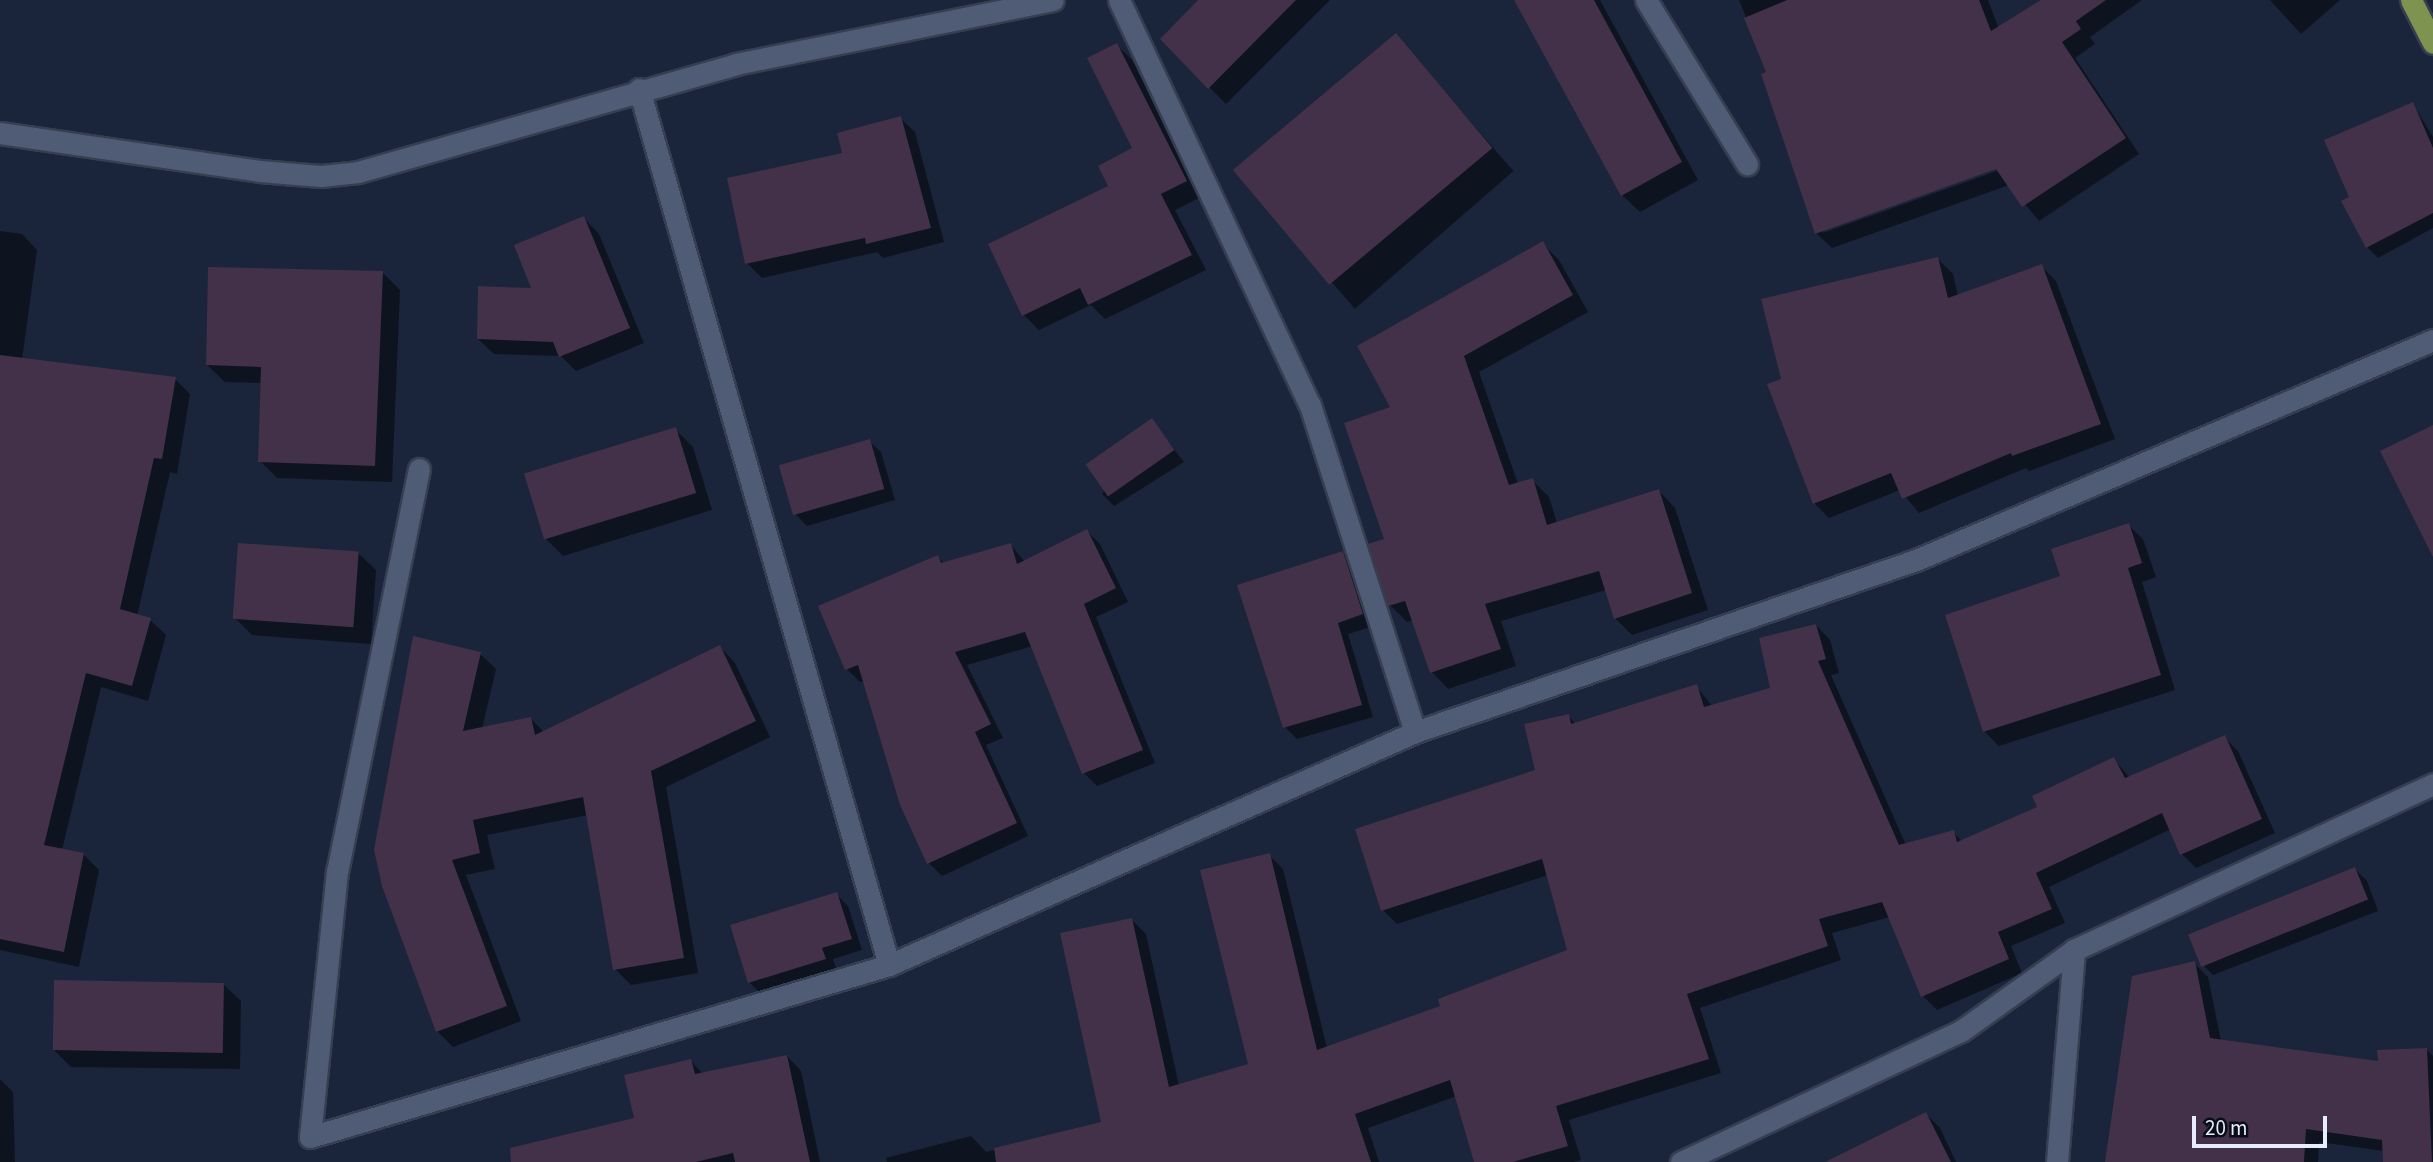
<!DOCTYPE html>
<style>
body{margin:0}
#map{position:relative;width:2433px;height:1162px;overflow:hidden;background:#1a243a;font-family:"Source Sans 3",sans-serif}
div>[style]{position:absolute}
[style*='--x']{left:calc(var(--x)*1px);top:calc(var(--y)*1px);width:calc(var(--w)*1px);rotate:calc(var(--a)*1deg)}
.shadow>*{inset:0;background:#0007;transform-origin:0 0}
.building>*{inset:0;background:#423148;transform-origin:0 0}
.roads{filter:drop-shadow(2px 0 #363e51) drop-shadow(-2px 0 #363e51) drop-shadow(0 2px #363e51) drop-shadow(0 -2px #363e51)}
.street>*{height:21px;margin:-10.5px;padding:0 10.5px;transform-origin:10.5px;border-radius:10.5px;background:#505c76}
.secondary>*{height:21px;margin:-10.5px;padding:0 10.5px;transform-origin:10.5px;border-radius:10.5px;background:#505c76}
.primary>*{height:21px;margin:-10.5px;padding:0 10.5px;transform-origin:10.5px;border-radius:10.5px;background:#7e9350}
span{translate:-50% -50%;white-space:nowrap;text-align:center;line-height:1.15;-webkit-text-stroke:5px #090d17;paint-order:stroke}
.scale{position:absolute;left:2192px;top:1116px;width:135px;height:32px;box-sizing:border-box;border:4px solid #e6edfd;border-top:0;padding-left:9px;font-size:21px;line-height:24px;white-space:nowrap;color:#e6edfd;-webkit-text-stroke:5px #090d17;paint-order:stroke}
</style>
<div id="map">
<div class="shadow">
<div style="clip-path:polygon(1201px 0,1330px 0,1226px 104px,1162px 39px)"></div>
<div style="clip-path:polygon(1516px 0,1600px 0,1698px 180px,1640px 212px,1622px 195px)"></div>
<div style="clip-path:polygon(evenodd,1739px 0,1988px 0,1999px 29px,2044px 0,2142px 0,2090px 37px,2095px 44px,2075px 58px,2139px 154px,2039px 221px,2009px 185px,1832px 248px,1816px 233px,1769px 73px,1739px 0,2004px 164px,2005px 168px,1823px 233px,1823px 229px,2004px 164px)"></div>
<div style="clip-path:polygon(2270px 0,2340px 0,2301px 34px)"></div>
<div style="left:1396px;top:36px;width:179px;height:210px;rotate:49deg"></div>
<div style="clip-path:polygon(1117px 45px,1132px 60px,1201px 197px,1175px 210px,1206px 270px,1105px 319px,1091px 305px,1039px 330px,1024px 315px,1135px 149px)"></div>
<div style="clip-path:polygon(2413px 104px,2433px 137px,2433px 228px,2378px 258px,2367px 247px,2351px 198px)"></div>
<div style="clip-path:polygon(900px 118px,915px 132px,944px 242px,883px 258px,877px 252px,762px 278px,747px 263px)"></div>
<div style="clip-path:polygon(584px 218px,599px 234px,644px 343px,576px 371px,561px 356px,494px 354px,478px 339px,534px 290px)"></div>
<div style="clip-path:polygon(0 231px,22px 234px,37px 250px,22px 360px,175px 379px,190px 394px,177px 474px,170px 472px,137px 616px,150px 620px,166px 635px,148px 701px,101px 687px,62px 850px,83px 854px,99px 870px,79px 967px,0 950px)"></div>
<div style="clip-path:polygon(1543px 244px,1559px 260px,1588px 312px,1479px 372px,1518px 484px,1532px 480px,1549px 497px,1557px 523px,1659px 491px,1675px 508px,1708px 610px,1632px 635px,1615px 618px,1606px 590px,1501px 621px,1516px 666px,1448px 689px,1432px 672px,1414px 620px,1407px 622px,1390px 605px,1386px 540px,1393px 408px)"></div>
<div style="clip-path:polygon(1938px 259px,1953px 274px,1958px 296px,2041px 266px,2056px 281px,2115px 439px,2029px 471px,2026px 468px,1919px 513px,1900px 490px,1829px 518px,1814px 503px,1783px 380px)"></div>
<div style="clip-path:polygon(383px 273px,400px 290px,392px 482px,277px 478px,260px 461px,262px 383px,225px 382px,207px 365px)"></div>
<div style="clip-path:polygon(1151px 420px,1184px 462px,1114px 506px,1102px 494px)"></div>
<div style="clip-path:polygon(675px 429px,693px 447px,712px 510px,563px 556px,546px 539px)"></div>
<div style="clip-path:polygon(869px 441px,881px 452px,895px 500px,807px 526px,795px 514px)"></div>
<div style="clip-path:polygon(2128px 525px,2143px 539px,2156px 577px,2142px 582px,2175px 690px,1999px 746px,1985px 732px,1947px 616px,2063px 577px)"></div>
<div style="clip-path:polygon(1087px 531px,1100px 544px,1128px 602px,1096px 617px,1155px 763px,1097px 786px,1084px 773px,1033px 646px,967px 665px,1003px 738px,986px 745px,1028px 836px,942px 876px,929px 863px,902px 804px,864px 681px,860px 682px,847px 669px,820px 607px,938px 557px,944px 564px,1011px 545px,1025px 562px)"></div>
<div style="clip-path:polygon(358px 553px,376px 570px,371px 644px,252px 635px,235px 618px)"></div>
<div style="clip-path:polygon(1343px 553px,1355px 565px,1374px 626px,1348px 634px,1373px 717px,1297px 739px,1285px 727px)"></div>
<div style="clip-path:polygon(1816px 625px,1830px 640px,1839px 673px,1831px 675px,1906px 845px,1953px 832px,1963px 842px,2040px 808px,2114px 759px,2130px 778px,2224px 737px,2238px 751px,2275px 833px,2196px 868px,2182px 854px,2171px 829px,2049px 887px,2065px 923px,2011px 946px,2022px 973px,1937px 1010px,1923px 996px,1890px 917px,1832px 933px,1841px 960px,1700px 1008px,1721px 1073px,1569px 1120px,1581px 1160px,1573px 1162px,1476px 1162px,1457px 1096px,1368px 1128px,1379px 1162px,887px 1162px,886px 1158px,971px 1136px,986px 1152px,1103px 1124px,1132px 920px,1146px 934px,1179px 1086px,1250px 1065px,1269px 855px,1283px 869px,1327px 1048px,1443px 1007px,1569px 951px,1548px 875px,1397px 924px,1383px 910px,1537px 772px,1568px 716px,1576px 724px,1696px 686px,1713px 707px,1773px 689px)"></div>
<div style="clip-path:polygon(720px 647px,735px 663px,770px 737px,666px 787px,698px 973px,631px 985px,615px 969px,588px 815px,487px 835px,495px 869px,466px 875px,521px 1021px,453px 1047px,437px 1031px,383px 885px,480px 654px,496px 669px,482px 729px,531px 719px,544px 732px)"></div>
<div style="clip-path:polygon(2355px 869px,2367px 881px,2378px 911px,2213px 975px,2201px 963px)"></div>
<div style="clip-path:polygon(836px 894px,848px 906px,862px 950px,833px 959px,837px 971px,761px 994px,749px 982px)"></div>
<div style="clip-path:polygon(2194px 963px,2208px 977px,2221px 1041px,2380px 1063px,2427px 1050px,2433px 1056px,2433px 1162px,2385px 1162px,2384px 1151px,2319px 1142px,2318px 1162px,2107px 1162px)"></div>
<div style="clip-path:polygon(223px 984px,241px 1001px,240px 1069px,71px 1067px,54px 1050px)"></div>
<div style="clip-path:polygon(787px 1056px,801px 1071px,820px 1162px,520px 1162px,637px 1119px,691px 1061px,703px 1074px)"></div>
<div style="clip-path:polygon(0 1079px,13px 1092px,15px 1162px,0 1162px)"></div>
<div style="clip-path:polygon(1926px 1114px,1940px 1128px,1956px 1162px,1854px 1162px)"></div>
</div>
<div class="building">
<div style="clip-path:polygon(1198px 0,1296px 0,1208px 89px,1160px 39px)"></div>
<div style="clip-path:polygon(1514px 0,1594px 0,1682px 162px,1621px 196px)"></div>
<div style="clip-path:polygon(1787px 0,1979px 0,1991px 31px,2041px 0,2106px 0,2076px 21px,2081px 29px,2062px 42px,2126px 138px,2022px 207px,1996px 169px,1815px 234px,1761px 74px,1766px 72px,1744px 18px)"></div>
<div style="left:1396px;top:33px;width:150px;height:213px;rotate:50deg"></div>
<div style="clip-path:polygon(1117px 43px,1187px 181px,1161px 194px,1192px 255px,1088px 305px,1080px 288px,1022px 316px,988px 244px,1108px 186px,1098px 166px,1132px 148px,1087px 58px)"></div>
<div style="clip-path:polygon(2413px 102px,2433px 148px,2433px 213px,2366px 248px,2341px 201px,2349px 197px,2324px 140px)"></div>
<div style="clip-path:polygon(901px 116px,931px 228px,866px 244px,865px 238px,745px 264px,727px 178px,842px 153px,837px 133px)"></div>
<div style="clip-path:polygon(584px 216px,630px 328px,559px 357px,553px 342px,477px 339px,478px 286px,531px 288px,514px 245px)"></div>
<div style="clip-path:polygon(1543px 241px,1573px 295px,1464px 356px,1509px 485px,1533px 478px,1547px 525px,1659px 489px,1692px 593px,1614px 619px,1599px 571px,1485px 604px,1501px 649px,1430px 673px,1405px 601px,1388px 606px,1368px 544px,1384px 539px,1344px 423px,1390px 407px,1357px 346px)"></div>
<div style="clip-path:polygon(1938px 257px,1948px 298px,2042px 264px,2101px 424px,2012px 456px,2011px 453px,1902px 499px,1891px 473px,1813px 504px,1767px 384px,1781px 379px,1761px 299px)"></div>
<div style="clip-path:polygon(208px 267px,383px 271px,375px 466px,258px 462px,261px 367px,206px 365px)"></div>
<div style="clip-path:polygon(0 355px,176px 377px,162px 459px,154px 458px,120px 609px,151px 618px,132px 686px,86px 673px,44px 845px,84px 853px,64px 952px,0 939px)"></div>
<div style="left:1152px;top:418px;width:39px;height:81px;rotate:55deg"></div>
<div style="clip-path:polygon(2433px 425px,2433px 557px,2380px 451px)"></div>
<div style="left:676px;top:427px;width:69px;height:159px;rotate:73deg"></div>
<div style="left:870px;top:439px;width:52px;height:95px;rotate:74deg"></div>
<div style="clip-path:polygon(2129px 523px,2142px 563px,2128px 568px,2161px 675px,1983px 732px,1945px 615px,2060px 576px,2051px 549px)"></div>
<div style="clip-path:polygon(1087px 529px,1116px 588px,1084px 604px,1143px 750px,1082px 774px,1025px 632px,955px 652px,991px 724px,975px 732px,1017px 823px,927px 864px,900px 805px,858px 665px,845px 670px,818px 606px,938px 555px,941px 563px,1011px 543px,1017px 564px)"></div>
<div style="left:238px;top:543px;width:121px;height:76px;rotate:4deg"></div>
<div style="clip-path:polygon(1343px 551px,1363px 614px,1338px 623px,1362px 705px,1283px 728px,1237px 585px)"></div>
<div style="clip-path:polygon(1816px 624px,1826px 659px,1818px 661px,1899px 845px,1954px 830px,1957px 842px,2037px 807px,2032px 796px,2114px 757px,2125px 778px,2225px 735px,2262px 819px,2180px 855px,2162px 813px,2036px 873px,2052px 909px,1998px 932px,2009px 959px,1921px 997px,1882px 902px,1819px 919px,1828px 946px,1687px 994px,1709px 1059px,1556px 1106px,1568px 1146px,1513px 1162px,1474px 1162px,1450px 1080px,1355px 1114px,1371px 1162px,996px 1162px,994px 1148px,1101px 1122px,1060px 933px,1132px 918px,1169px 1087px,1248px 1064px,1200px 870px,1270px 853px,1317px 1050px,1440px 1006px,1438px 999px,1567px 950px,1542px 859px,1381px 911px,1355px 829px,1535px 770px,1524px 724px,1569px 714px,1571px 724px,1697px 684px,1704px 707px,1770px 688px,1759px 638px)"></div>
<div style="clip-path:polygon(413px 636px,481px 652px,463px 731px,531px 717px,535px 735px,720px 645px,756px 721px,651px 771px,684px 958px,613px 970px,583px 797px,473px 820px,480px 853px,452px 860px,507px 1006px,436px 1032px,382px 886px,374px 850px)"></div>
<div style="left:2355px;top:867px;width:35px;height:180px;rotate:68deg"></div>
<div style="clip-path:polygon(837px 892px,852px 939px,822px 948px,826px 959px,748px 983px,730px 925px)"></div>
<div style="clip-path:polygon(2195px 961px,2210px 1038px,2378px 1061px,2377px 1050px,2427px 1048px,2432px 1162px,2383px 1162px,2382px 1140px,2306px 1129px,2304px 1162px,2105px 1162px,2132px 976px)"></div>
<div style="left:54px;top:980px;width:170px;height:70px;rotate:1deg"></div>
<div style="clip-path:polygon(787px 1055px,810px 1162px,735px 1162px,733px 1153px,696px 1162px,511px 1162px,510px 1148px,634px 1118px,624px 1075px,691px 1059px,695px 1074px)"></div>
<div style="clip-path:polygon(1926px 1112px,1951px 1162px,1825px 1162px)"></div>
</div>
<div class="roads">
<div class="street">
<div style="--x:1119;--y:0;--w:448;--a:64.8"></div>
<div style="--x:1310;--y:405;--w:343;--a:72.2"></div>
<div style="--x:1646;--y:0;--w:193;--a:58.4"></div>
<div style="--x:639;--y:89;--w:911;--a:74.07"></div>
<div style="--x:419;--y:469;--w:410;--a:101.5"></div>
<div style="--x:337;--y:871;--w:267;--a:95.8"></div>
<div style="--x:310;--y:1137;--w:604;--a:-16.54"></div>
<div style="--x:889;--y:965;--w:575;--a:-23.89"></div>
<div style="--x:1415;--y:732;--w:530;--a:-18.95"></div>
<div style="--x:1916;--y:560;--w:562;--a:-23.05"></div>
<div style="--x:1681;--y:1162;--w:309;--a:-25.1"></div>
<div style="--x:1961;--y:1031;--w:139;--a:-35.6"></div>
<div style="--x:2074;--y:950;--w:396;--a:-24.8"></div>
<div style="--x:2057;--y:1162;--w:213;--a:-85.4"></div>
</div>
<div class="secondary">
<div style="--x:0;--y:133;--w:262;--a:8.3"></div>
<div style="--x:259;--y:171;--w:62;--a:4.6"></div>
<div style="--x:321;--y:176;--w:37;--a:-6"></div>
<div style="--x:358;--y:172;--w:393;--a:-15.9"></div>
<div style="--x:736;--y:64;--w:323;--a:-11.4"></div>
</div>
<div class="primary">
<div style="--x:2411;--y:0;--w:48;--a:62.9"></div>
</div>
</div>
<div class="scale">20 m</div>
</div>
